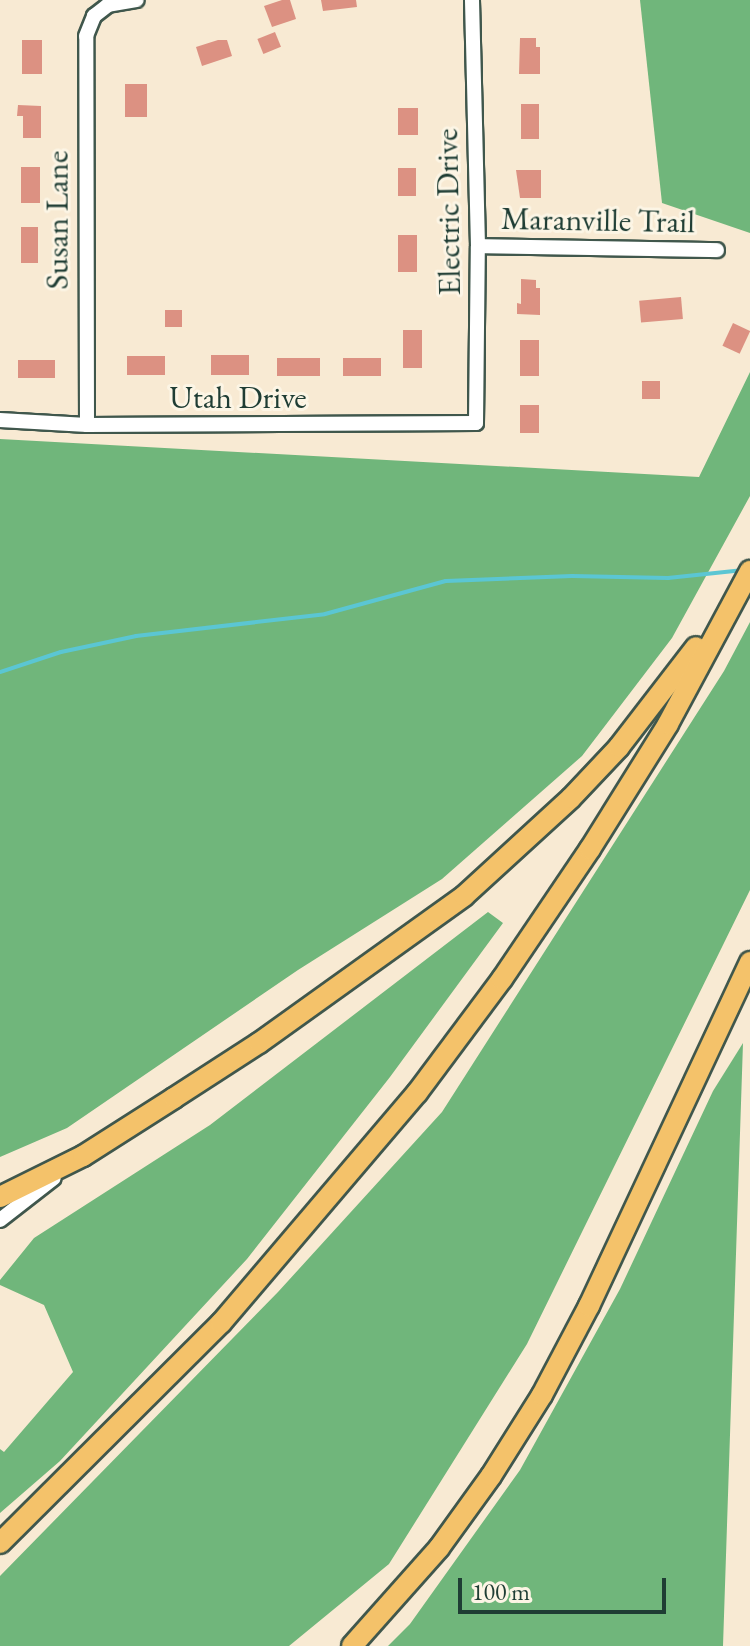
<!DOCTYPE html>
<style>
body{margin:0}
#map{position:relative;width:750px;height:1646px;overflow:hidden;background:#f8ead3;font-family:"EB Garamond",serif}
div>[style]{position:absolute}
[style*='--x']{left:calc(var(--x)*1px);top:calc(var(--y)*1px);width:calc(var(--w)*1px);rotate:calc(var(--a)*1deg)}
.forest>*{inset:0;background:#70b67b}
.stream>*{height:4px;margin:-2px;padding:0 2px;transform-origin:2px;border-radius:2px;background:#5bc6d3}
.building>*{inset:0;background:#dc9182;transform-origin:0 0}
.roads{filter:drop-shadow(2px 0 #40574c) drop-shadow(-2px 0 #40574c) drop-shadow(0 2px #40574c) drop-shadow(0 -2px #40574c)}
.minor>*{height:14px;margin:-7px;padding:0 7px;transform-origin:7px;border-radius:7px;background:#fff}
.highway>*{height:20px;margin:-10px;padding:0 10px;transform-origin:10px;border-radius:10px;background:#f4c26a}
span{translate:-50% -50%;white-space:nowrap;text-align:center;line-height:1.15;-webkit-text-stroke:6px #fcf5e5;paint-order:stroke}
.street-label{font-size:32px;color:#1f3d34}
.scale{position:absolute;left:458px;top:1578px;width:208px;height:36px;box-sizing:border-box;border:4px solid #1f3d34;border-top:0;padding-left:10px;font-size:24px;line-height:28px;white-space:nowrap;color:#1f3d34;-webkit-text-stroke:6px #fcf5e5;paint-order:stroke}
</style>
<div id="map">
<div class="forest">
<div style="clip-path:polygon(640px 0,750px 0,750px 233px,662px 203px)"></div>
<div style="clip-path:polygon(750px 372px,750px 496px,672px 638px,582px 756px,442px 879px,298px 970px,67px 1128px,0 1157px,0 439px,699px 477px)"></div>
<div style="clip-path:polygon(750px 622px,750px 890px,527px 1344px,389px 1564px,289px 1646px,0 1646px,0 1576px,278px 1292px,442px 1112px,724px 671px)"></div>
<div style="clip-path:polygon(488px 912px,503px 923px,390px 1077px,247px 1259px,60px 1461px,0 1513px,0 1449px,4px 1452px,73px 1372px,44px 1305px,0 1285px,0 1280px,34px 1238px,210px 1125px)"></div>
<div style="clip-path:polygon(743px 1043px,723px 1646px,388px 1646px,410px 1624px,520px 1470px,620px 1289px,713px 1091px)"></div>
</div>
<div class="stream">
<div style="--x:0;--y:672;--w:64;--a:-18.2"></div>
<div style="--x:61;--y:652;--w:77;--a:-12"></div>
<div style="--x:136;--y:636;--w:190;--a:-6.6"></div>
<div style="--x:325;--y:614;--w:125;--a:-15.3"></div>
<div style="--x:446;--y:581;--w:126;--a:-2.3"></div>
<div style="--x:572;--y:576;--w:96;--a:1.2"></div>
<div style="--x:668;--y:578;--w:76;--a:-6"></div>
</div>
<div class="building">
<div style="clip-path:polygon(282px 0,290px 0,296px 19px,272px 27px,264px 6px)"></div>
<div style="clip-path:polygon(321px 0,356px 0,357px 7px,323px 11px)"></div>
<div style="left:275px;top:32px;width:16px;height:19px;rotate:68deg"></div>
<div style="clip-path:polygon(520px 38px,536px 38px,536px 47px,540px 47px,540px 74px,519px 74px)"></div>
<div style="left:22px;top:40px;width:20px;height:34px"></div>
<div style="clip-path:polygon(218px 40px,227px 40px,232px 56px,202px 66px,196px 47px)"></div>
<div style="left:125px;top:84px;width:22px;height:33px"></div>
<div style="left:521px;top:104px;width:18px;height:35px"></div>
<div style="clip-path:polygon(18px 105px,41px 106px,41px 138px,23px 138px,23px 116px,17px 116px)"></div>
<div style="left:398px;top:108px;width:20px;height:27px"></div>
<div style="left:21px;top:167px;width:19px;height:36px"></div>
<div style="left:398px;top:168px;width:18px;height:28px"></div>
<div style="clip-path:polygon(516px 170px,541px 170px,541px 198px,520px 198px)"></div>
<div style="left:21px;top:227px;width:17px;height:36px"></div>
<div style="left:398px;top:235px;width:19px;height:37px"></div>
<div style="clip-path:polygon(521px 279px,536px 280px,536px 288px,540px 288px,540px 315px,517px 314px,517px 303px,521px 304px)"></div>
<div style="left:681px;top:297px;width:22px;height:42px;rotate:85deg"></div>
<div style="left:165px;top:310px;width:17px;height:17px"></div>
<div style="left:733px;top:323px;width:19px;height:25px;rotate:25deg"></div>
<div style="left:403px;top:330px;width:19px;height:38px"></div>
<div style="left:520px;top:340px;width:19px;height:36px"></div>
<div style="left:211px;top:355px;width:38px;height:20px"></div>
<div style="left:127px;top:356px;width:38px;height:19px"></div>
<div style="left:277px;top:358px;width:43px;height:18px"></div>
<div style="left:343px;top:358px;width:38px;height:18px"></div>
<div style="left:18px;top:360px;width:37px;height:18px"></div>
<div style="left:642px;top:381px;width:18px;height:18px"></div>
<div style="left:520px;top:405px;width:19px;height:28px"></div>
</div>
<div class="roads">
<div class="minor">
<div style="--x:478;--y:246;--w:239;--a:1"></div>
<div style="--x:0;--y:420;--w:87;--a:3.3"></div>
<div style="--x:87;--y:425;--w:389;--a:-0.3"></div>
<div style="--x:476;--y:423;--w:177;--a:-89.4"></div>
<div style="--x:478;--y:246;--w:246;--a:-91.4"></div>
<div style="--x:87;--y:425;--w:389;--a:-90.1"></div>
<div style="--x:86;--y:36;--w:22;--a:-68"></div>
<div style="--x:94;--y:16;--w:18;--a:-38"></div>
<div style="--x:108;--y:5;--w:29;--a:-10"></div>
<div style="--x:0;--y:1220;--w:68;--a:-37.9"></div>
</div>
<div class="highway">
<div style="--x:0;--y:1197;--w:93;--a:-26.3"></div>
<div style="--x:83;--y:1156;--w:108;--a:-32.5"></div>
<div style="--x:174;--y:1098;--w:101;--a:-32.9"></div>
<div style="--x:259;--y:1043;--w:252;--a:-35.6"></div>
<div style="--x:464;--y:896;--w:145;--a:-42.5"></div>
<div style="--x:571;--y:798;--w:70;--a:-46.7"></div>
<div style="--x:619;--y:747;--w:126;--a:-52.4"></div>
<div style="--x:0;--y:1543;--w:312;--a:-44.9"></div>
<div style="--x:221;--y:1323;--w:302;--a:-49.6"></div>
<div style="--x:417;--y:1093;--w:142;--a:-53.3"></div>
<div style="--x:502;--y:979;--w:157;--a:-55.9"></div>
<div style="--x:590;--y:849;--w:147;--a:-58"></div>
<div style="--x:668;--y:724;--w:174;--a:-61.8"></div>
<div style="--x:352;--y:1646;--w:131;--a:-48.4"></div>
<div style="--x:439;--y:1548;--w:89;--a:-54.2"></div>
<div style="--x:491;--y:1476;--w:96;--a:-57.8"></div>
<div style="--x:542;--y:1395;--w:101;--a:-62.2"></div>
<div style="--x:589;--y:1306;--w:380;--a:-64.9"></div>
</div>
</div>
<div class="street-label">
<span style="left:448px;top:212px;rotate:-91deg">Electric Drive</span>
<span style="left:57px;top:220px;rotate:-90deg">Susan Lane</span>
<span style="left:598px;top:220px;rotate:1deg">Maranville Trail</span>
<span style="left:238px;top:397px">Utah Drive</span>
</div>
<div class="scale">100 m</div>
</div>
